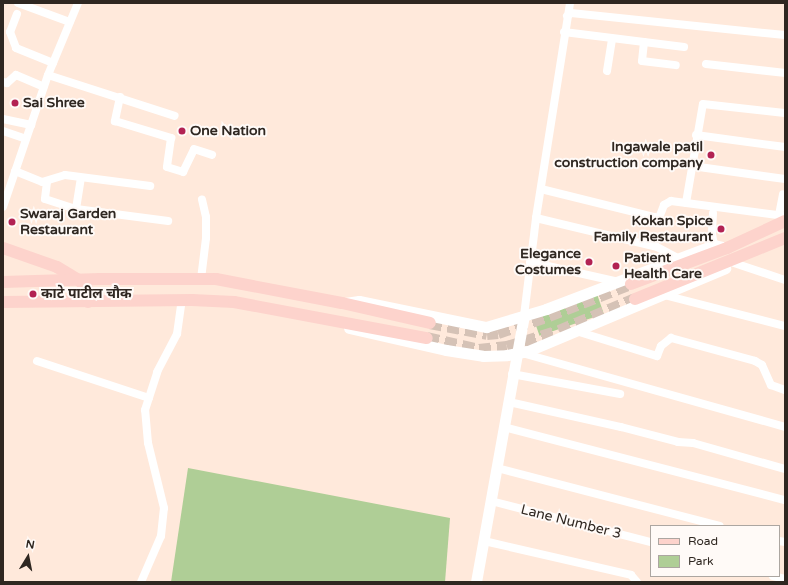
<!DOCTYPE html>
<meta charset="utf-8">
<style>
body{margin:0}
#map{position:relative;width:788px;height:585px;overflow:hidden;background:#ffe9db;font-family:"Varela Round","Noto Sans Devanagari",sans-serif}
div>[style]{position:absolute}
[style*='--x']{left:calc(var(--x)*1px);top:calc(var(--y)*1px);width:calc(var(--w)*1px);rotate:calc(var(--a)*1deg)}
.green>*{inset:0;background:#afce96;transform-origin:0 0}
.primary-tunnel>*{height:12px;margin-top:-6px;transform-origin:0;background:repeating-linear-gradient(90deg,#d5c2b6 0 12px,transparent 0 18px)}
.street>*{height:8px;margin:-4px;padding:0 4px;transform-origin:4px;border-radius:4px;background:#fff}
.secondary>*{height:11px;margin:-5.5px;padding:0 5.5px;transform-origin:5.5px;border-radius:5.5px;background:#fff}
.primary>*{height:12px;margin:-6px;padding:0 6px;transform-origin:6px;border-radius:6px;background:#fdd3cc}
.dots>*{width:11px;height:11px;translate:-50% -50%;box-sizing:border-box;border:2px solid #fffaf7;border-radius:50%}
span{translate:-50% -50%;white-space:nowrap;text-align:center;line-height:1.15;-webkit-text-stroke:4px #fffaf7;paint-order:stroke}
.poi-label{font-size:14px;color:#2f2721;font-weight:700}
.left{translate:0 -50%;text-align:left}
.right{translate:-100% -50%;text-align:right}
.street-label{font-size:14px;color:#2f2721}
.frame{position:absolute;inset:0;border:4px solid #2f2721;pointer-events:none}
.legend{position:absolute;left:650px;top:525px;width:130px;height:52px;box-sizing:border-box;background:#fffaf7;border:1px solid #aca6a1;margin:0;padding:5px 7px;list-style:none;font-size:12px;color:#2f2721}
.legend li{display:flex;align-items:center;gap:8px;height:20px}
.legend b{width:20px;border:1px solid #aca6a1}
.north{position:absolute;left:8px;top:537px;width:40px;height:40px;-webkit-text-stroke:3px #fffaf7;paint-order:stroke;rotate:10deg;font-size:11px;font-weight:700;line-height:16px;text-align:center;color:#2f2721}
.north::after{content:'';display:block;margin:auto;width:14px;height:18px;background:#2f2721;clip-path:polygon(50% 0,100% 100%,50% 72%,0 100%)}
</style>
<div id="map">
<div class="green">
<div style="left:596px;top:291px;width:24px;height:68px;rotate:71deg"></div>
<div style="clip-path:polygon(188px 468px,450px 518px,445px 582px,171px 582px)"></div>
</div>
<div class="primary-tunnel">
<div style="--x:430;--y:323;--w:58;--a:10.9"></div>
<div style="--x:487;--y:334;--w:11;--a:-5"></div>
<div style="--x:498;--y:333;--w:54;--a:-18.4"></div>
<div style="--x:549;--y:316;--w:88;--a:-21.3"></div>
<div style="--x:427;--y:338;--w:53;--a:13"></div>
<div style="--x:479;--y:350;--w:28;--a:-6"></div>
<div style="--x:507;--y:347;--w:54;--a:-17.1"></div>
<div style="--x:559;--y:331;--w:82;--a:-22.8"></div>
</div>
<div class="street">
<div style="--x:18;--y:3;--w:55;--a:20.1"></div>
<div style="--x:17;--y:14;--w:19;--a:111"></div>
<div style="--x:10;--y:32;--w:17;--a:69"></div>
<div style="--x:16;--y:48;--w:40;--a:22"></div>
<div style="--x:567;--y:16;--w:5;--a:-37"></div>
<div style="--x:571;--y:13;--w:215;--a:5.9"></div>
<div style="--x:564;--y:32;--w:121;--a:7.1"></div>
<div style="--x:644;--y:42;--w:19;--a:96"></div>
<div style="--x:642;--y:61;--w:34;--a:7"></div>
<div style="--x:706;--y:64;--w:80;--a:6.5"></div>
<div style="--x:607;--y:71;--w:33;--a:-81"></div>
<div style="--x:48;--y:75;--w:133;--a:17.9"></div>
<div style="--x:3;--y:82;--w:4;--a:14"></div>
<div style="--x:7;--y:83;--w:12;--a:-42"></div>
<div style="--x:16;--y:75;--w:30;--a:23"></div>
<div style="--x:120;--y:97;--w:25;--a:102"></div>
<div style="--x:115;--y:121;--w:59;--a:16.9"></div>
<div style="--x:171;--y:138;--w:29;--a:98"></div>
<div style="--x:167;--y:167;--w:17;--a:17"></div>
<div style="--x:183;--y:172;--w:25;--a:-64"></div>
<div style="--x:194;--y:149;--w:19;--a:18"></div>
<div style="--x:3;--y:119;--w:29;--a:12"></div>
<div style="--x:3;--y:131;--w:24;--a:19"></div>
<div style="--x:696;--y:135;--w:90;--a:7.7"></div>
<div style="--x:692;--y:166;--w:94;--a:8"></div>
<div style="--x:15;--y:171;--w:29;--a:22"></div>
<div style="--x:42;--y:182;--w:24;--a:-17"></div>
<div style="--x:65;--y:175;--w:86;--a:7.4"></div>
<div style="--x:47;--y:182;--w:17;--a:97"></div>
<div style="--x:45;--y:199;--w:33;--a:18"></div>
<div style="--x:76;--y:209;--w:93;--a:7.4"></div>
<div style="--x:541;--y:189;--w:116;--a:13.9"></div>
<div style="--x:654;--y:217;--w:5;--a:11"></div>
<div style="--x:659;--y:218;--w:14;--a:-69"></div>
<div style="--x:664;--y:205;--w:8;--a:-30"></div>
<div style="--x:671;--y:201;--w:115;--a:7.5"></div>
<div style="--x:686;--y:203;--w:100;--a:-80.3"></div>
<div style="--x:703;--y:104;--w:82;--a:6.3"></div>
<div style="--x:3;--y:207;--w:139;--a:-71.2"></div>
<div style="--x:48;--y:75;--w:78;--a:-67.4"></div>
<div style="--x:76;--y:209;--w:31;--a:-81"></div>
<div style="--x:713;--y:213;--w:21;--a:93"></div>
<div style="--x:712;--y:234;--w:11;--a:80"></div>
<div style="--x:779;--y:215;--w:21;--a:-79"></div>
<div style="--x:536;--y:218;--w:124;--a:13.5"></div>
<div style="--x:657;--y:247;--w:24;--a:28"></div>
<div style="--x:728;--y:261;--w:60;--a:18.4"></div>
<div style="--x:530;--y:262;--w:91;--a:12.7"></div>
<div style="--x:201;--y:279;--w:41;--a:-83"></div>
<div style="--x:206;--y:238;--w:21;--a:-90"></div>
<div style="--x:206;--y:217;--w:18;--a:-103"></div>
<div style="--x:664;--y:295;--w:125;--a:14.4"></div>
<div style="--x:524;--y:316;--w:99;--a:-83"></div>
<div style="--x:536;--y:218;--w:218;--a:-81"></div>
<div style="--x:576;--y:331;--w:85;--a:17.2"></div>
<div style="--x:657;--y:356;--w:11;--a:-68"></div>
<div style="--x:661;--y:346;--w:13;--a:-39"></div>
<div style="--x:671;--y:338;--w:87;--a:15.3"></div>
<div style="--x:755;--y:361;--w:8;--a:30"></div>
<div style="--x:762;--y:365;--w:22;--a:66"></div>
<div style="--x:771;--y:385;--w:15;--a:20"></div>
<div style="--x:522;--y:353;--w:273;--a:15.7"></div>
<div style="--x:37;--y:361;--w:118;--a:18.3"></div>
<div style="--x:512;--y:374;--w:110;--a:10.5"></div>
<div style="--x:509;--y:402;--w:115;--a:12.6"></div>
<div style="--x:621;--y:427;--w:59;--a:14.7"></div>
<div style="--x:678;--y:442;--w:15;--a:4"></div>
<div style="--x:693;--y:443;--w:96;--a:15.8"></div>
<div style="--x:504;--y:427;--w:290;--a:14.6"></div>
<div style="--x:497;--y:468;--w:230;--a:14.6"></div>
<div style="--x:491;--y:501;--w:165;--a:14.4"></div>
<div style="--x:484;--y:541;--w:151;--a:13"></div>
<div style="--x:631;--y:575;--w:9;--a:49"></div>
<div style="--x:779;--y:541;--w:6;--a:9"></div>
<div style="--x:773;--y:576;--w:12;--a:14"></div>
<div style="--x:141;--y:582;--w:50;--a:-66.5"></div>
<div style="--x:161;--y:536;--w:28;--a:-84"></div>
<div style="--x:164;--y:508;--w:67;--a:-103.8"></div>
<div style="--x:148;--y:443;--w:33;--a:-95"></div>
<div style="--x:145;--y:410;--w:40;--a:-72"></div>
<div style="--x:157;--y:372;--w:43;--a:-62.2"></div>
<div style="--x:177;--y:334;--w:34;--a:-82"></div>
</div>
<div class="secondary">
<div style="--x:345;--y:303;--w:14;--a:-8"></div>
<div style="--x:359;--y:301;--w:130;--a:11.6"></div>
<div style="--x:486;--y:327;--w:63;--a:-16.7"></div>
<div style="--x:546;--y:309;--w:180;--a:-20.9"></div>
<div style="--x:714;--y:245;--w:13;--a:13"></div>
<div style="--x:349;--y:328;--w:99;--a:12.8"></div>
<div style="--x:446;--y:350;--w:37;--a:9"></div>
<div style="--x:483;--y:356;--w:24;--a:-2"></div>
<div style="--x:507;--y:355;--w:21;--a:-11"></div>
<div style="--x:528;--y:351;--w:214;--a:-22.8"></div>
<div style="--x:476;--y:582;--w:270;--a:-79.8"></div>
</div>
<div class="primary">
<div style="--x:3;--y:248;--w:57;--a:19.4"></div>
<div style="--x:57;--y:267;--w:26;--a:31"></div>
<div style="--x:79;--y:280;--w:13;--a:48"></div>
<div style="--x:88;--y:290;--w:12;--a:90"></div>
<div style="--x:3;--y:282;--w:97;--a:-1.8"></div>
<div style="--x:100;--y:279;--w:116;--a:0"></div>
<div style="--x:216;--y:279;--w:128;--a:10.8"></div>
<div style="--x:342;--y:303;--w:90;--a:12.8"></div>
<div style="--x:631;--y:284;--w:103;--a:-20.6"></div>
<div style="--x:727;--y:248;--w:64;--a:-25"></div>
<div style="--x:635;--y:299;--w:162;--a:-22.1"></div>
<div style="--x:3;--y:302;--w:189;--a:-0.6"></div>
<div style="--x:192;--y:300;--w:42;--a:2.7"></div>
<div style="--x:234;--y:302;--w:196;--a:10.6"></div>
</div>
<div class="dots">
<div style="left:15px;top:103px;background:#b22253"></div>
<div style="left:182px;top:131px;background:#b22253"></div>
<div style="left:711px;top:155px;background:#b22253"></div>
<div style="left:12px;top:222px;background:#b22253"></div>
<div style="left:721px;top:229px;background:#b22253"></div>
<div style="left:589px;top:262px;background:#b22253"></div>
<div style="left:616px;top:266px;background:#b22253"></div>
<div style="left:33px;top:294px;background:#b22253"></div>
</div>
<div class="poi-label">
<span class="left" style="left:23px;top:103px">Sai Shree</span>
<span class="left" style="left:190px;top:131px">One Nation</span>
<span class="right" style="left:703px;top:155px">Ingawale patil<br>construction company</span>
<span class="left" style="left:20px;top:222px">Swaraj Garden<br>Restaurant</span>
<span class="right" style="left:713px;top:229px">Kokan Spice<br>Family Restaurant</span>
<span class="right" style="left:581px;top:262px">Elegance<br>Costumes</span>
<span class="left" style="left:624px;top:266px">Patient<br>Health Care</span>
<span class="left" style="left:41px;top:294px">काटे पाटील चौक</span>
</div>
<div class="street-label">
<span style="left:571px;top:522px;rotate:14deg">Lane Number 3</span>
</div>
<div class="frame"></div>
<ul class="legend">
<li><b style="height:5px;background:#fdd3cc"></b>Road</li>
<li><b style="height:11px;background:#afce96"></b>Park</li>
</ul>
<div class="north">N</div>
</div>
